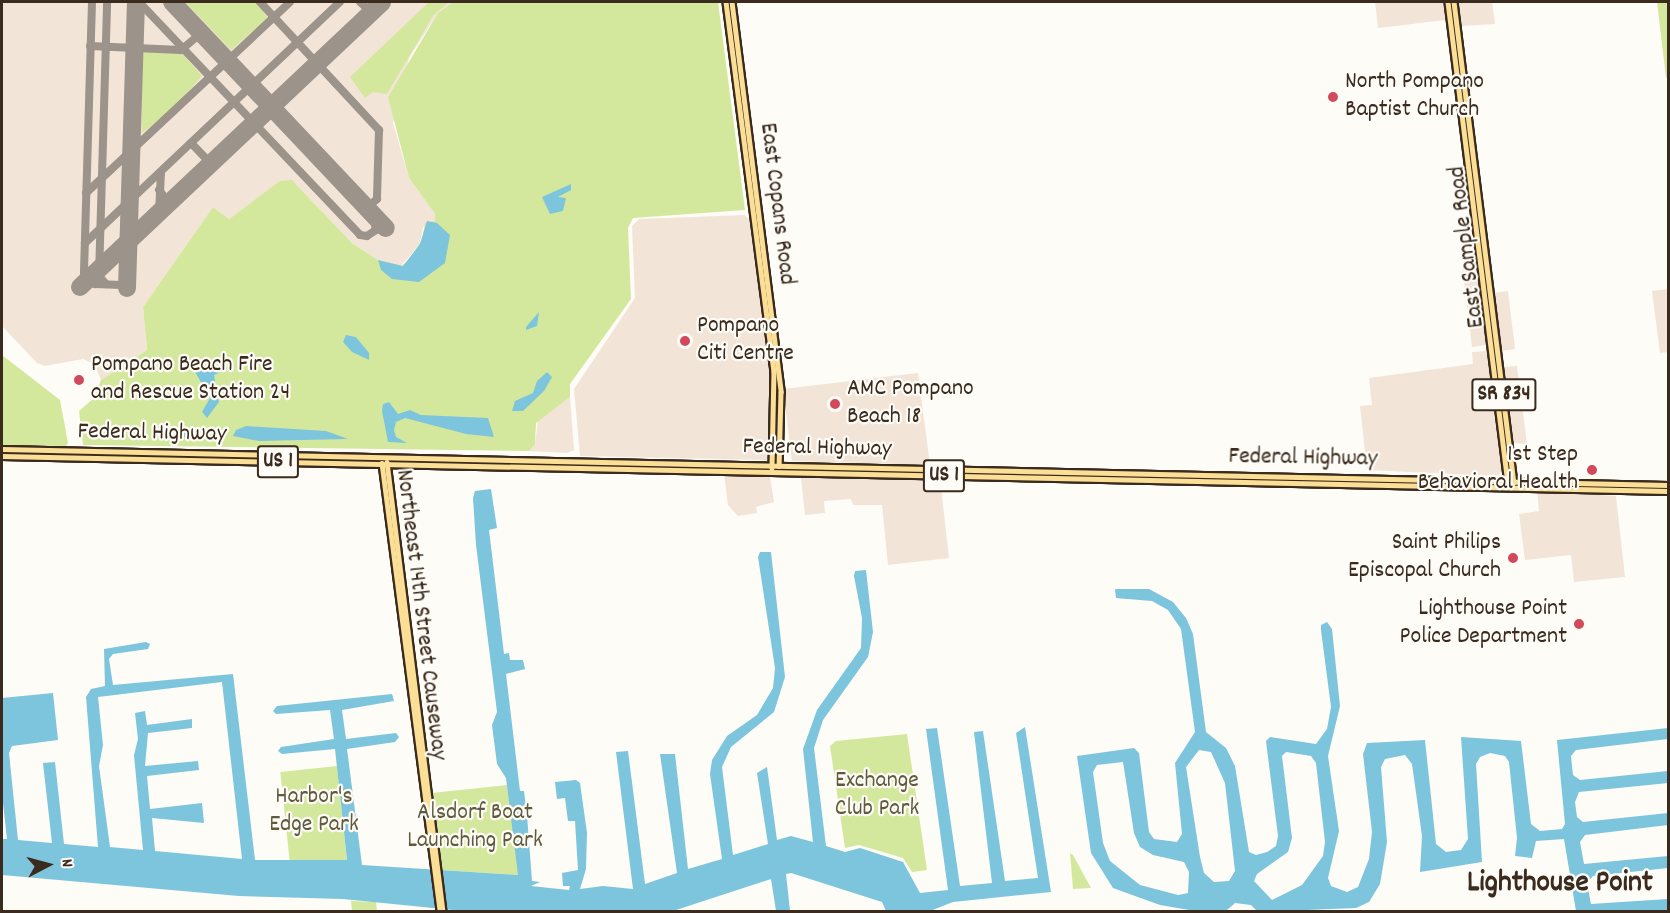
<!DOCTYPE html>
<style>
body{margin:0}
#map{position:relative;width:1670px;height:913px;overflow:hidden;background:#fdfcf7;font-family:Dekko,sans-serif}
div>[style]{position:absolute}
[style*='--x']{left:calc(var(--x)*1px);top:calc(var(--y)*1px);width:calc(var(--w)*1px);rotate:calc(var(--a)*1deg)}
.built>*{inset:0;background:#f3e4d8}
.green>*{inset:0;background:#d4e89d;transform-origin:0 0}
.water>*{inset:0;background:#7cc5dc}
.taxiway>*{height:8px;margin:-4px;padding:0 4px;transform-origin:4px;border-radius:4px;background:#9c938a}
.runway>*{height:18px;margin:-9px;padding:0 9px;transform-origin:9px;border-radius:9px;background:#9c938a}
.roads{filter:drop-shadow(2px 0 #3b2a1e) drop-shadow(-2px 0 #3b2a1e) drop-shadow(0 2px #3b2a1e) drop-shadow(0 -2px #3b2a1e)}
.major>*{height:4.5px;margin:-2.25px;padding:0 2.25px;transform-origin:2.25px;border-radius:2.25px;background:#fbdf96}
.dots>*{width:16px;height:16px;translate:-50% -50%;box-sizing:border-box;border:3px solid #fdfcf7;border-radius:50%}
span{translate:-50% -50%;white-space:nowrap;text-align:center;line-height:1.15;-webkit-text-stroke:4.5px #fdfcf7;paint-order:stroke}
.shield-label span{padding:2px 4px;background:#fdfcf7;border:2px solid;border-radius:4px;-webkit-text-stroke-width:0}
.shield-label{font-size:22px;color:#3b2a1e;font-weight:700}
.poi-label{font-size:24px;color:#3b2a1e}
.left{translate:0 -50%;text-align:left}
.right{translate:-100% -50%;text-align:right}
.street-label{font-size:24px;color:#3b2a1e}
.park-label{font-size:24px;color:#615a3e}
.district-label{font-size:30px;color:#3b2a1e;font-weight:700}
.frame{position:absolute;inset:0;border:3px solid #3b2a1e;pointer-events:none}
.north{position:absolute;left:18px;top:835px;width:60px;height:60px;-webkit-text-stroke:4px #fdfcf7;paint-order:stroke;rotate:84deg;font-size:16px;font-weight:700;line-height:24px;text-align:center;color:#3b2a1e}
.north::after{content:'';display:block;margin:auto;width:21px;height:27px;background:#3b2a1e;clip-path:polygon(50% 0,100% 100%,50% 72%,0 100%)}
</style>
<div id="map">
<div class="built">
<div style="clip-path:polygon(2px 2px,454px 2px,438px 13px,409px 58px,393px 123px,409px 178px,435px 214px,435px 222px,423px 227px,420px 244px,400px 267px,378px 260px,352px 243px,296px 184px,281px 181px,229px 219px,213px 207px,143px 307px,147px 350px,101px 380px,94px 364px,83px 359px,45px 366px,37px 363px,2px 326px)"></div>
<div style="clip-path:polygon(1375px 2px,1492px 2px,1495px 24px,1461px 26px,1446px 20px,1378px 28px)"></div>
<div style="clip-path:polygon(745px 215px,751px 222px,772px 389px,767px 460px,580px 456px,574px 389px,635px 298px,632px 226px,639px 219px)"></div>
<div style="clip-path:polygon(1481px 263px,1485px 294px,1508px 291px,1515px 349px,1501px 351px,1500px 343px,1472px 347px,1462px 265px)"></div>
<div style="clip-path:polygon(1668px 289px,1668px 352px,1660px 353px,1652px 291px)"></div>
<div style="clip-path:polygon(1486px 351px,1489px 353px,1502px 471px,1498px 476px,1367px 470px,1360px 406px,1372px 405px,1369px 378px,1473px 364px,1472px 352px)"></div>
<div style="clip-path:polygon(1517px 366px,1527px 444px,1513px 443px,1510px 426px,1503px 367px)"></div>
<div style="clip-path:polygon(918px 373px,930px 465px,792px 461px,783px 389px)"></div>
<div style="clip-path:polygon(570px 397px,574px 450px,567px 453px,529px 451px,535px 444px,538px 420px)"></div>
<div style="clip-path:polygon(724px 474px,770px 477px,774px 502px,756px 507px,757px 513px,738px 516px,728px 505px)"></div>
<div style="clip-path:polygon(850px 477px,940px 478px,949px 558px,888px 565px,882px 505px,853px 505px,851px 499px,824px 501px,825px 513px,805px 515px,801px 478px)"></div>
<div style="clip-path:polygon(1537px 491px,1616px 496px,1625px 577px,1574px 582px,1571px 555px,1525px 560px,1519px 514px,1539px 511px)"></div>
</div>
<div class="green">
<div style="clip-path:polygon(185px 2px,256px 2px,268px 18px,231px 50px)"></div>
<div style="clip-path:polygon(429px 2px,449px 2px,433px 16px,387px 94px,373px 92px,365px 98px,350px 77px)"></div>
<div style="clip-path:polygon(453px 2px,718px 2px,745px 210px,633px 218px,628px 228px,631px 299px,570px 384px,570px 397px,536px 423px,535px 444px,529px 451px,83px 445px,79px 411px,94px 398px,101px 380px,147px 350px,143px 307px,213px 207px,229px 219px,280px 181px,292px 180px,352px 243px,378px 260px,400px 267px,409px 260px,422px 240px,425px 223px,435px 221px,435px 214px,409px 178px,388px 97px,438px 13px)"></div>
<div style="clip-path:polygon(1657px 2px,1668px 2px,1668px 77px,1666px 78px)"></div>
<div style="clip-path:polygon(146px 51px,182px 53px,202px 76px,173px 109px,142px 133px,141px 56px)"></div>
<div style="clip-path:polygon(2px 355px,60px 400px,68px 443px,66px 446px,2px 445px)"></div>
<div style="clip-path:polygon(907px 734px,927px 870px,912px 872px,903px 858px,859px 845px,845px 848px,830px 746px,836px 741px)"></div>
<div style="left:337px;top:766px;width:95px;height:57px;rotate:84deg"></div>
<div style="clip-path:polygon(507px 785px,519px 875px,441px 870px,432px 793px)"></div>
<div style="clip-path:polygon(1070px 853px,1073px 855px,1091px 888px,1073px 889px)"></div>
<div style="clip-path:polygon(351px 901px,376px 902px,377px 911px,352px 911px)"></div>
</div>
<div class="water">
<div style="clip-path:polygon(571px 184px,571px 190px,558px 197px,566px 198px,563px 211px,550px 214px,542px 197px)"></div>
<div style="clip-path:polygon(427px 221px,437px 223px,450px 235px,445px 263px,419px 282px,392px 279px,381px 270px,378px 260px,403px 266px,420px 244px)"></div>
<div style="clip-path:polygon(539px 312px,537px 326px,526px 330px,526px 327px)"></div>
<div style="clip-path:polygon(346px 335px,356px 337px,369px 353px,369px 360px,352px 352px,343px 342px)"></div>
<div style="clip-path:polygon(201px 365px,214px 370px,231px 367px,214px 375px,219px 402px,207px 418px,202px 412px,210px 398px,194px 370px)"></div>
<div style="clip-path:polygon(547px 372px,552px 377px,544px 391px,523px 411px,512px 411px,515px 401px,533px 393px,537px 381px)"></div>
<div style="clip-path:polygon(389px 402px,398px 414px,410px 410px,421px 415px,488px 418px,494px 437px,466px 434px,405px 418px,396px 422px,394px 430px,396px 437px,407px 443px,388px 442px,382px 411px,383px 404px)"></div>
<div style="clip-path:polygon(246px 426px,326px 431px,348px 439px,259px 441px,233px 436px,236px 430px)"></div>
<div style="clip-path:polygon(196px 429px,213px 438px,170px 437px,172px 435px)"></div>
<div style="clip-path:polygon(evenodd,491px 489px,497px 528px,489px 530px,504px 654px,509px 653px,510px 660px,523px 660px,525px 669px,506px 674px,520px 791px,524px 791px,527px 815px,532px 881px,540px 882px,531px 886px,569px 890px,570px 886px,563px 886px,562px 873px,578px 870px,575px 821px,568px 821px,565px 798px,557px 799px,555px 782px,576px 780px,580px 783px,587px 833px,586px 869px,580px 889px,603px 886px,633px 889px,616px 752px,628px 751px,645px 884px,677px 873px,660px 754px,675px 754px,688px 869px,722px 859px,710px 774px,712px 760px,727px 736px,757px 715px,773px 688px,775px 668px,758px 557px,760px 552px,771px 552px,785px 677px,774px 712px,731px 747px,722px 767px,733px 855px,768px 844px,757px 773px,767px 767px,777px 840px,791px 836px,813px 842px,803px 749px,817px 710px,861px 648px,862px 618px,854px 576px,855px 571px,866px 570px,873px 632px,868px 657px,823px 720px,814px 748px,826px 846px,845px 852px,860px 848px,903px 862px,920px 893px,948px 890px,926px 729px,937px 728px,960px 886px,992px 883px,974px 732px,983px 731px,1005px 881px,1038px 878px,1016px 733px,1025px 727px,1051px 892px,953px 902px,930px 911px,886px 911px,882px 902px,791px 873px,786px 874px,790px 911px,776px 911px,771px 879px,673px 911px,463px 911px,343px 899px,239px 896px,2px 875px,2px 839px,7px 839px,2px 794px,2px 698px,53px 693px,58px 740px,12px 746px,9px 753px,18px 840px,52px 843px,43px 763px,55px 762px,64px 844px,98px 847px,86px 697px,91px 689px,105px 686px,104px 649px,146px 642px,150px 644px,148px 649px,113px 654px,109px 659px,113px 685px,233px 674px,255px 860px,347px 860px,335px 749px,282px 754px,278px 751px,281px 747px,334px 739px,330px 710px,276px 714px,273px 711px,277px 706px,392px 694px,394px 701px,342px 710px,346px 739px,396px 733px,399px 737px,395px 742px,347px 749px,362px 865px,518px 875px,506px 778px,497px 764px,492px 725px,497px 712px,476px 545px,473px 498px,475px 491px,491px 489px,222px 682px,242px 859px,155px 851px,152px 818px,204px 823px,202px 803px,150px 809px,147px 776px,199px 770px,198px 761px,145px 766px,148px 733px,192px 728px,192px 719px,147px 725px,145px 711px,135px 713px,138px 739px,134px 755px,143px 850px,110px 847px,99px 766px,103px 745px,98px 697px,222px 682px)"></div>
<div style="clip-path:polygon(evenodd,1115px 589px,1149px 589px,1173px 602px,1186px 618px,1193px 634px,1206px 732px,1226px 748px,1235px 766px,1249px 852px,1256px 855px,1267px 852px,1276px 846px,1278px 836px,1266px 741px,1270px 737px,1316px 744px,1327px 729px,1331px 707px,1321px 630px,1321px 625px,1327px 622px,1332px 629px,1340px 706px,1328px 756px,1339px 831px,1328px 878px,1331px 886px,1347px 892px,1358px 887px,1369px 859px,1372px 832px,1363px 754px,1367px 743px,1425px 740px,1436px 844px,1446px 852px,1461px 850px,1468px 839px,1461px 737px,1521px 741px,1531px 824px,1540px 831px,1562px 829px,1565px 824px,1557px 740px,1668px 728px,1668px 739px,1576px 750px,1571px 756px,1573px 775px,1580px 780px,1668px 771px,1668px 783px,1579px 792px,1575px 802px,1577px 817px,1583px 822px,1668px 813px,1668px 825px,1585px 835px,1580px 842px,1584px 864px,1668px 856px,1668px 868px,1593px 876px,1587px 883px,1591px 904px,1668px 899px,1668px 910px,1576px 911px,1564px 839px,1536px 841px,1532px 858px,1515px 856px,1517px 838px,1509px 762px,1505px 756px,1490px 753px,1480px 757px,1476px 764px,1482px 862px,1420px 872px,1422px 836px,1412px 764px,1405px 755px,1385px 759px,1381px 767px,1387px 842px,1380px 884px,1369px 902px,1356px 908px,1258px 912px,1251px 905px,1235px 903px,1226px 911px,1195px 911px,1160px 905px,1113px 888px,1091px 853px,1077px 756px,1134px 748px,1139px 753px,1149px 832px,1154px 839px,1177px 842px,1182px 834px,1175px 763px,1195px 732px,1181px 629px,1168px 610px,1152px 601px,1116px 598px,1115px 589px,1199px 750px,1211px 752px,1225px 783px,1235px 871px,1229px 881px,1214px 882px,1204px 873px,1200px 857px,1186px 767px,1199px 750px,1115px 589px,1286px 752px,1311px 756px,1316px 763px,1325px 842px,1323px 856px,1302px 885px,1272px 900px,1254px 881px,1257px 874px,1288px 852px,1292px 838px,1282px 756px,1286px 752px,1115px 589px,1123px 762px,1134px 833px,1140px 847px,1153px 855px,1184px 862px,1189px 872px,1188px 893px,1178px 895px,1140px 885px,1110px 861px,1103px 843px,1093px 772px,1097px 765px,1123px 762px)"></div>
</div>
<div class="taxiway">
<div style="--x:92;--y:2;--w:270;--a:91.7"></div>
<div style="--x:84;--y:272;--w:9;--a:69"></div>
<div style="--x:87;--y:280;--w:9;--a:27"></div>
<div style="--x:95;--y:284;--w:26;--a:2"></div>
<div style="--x:121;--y:285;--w:11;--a:-56"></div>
<div style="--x:139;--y:2;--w:321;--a:46.5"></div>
<div style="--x:360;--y:235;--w:7;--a:8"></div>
<div style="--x:367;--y:236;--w:11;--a:-34"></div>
<div style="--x:376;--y:230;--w:15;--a:-101"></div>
<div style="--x:260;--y:2;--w:175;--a:47.1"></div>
<div style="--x:379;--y:130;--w:69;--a:91.7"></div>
<div style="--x:377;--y:199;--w:9;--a:139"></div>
<div style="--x:370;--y:205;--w:10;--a:-156"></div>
<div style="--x:360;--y:2;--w:15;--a:42"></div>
<div style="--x:90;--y:46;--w:91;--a:2.5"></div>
<div style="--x:181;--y:50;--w:26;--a:-40"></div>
<div style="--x:191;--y:143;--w:29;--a:46"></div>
<div style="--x:159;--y:190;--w:11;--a:52"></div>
<div style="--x:166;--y:199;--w:8;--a:-7"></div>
<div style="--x:86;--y:193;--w:279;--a:-43.1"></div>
<div style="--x:159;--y:213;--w:41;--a:-87.2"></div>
<div style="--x:85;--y:243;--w:351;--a:-43.4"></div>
<div style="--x:106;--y:284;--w:11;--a:-131"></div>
<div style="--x:99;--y:276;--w:274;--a:-88.3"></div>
</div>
<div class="runway">
<div style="--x:172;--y:2;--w:311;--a:46.6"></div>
<div style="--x:80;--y:287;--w:415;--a:-43.3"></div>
<div style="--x:127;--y:288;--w:286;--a:-88.2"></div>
</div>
<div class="roads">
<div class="major">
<div style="--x:726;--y:2;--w:372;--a:82.6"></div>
<div style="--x:774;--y:371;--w:97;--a:91.2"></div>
<div style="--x:732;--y:2;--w:393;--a:82.8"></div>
<div style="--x:781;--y:392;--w:74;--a:91.5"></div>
<div style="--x:1448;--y:2;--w:484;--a:82.9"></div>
<div style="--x:1454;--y:2;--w:484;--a:82.9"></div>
<div style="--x:2;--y:449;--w:1666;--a:1.24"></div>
<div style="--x:2;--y:456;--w:1666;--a:1.2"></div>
<div style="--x:387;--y:462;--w:453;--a:82.9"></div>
<div style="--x:382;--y:463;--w:453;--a:82.6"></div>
</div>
</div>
<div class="dots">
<div style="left:1333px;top:97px;background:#d1495b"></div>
<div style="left:685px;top:341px;background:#d1495b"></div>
<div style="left:79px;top:380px;background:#d1495b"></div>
<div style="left:835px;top:404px;background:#d1495b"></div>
<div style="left:1592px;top:470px;background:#d1495b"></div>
<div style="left:1513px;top:558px;background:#d1495b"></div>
<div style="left:1579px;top:624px;background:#d1495b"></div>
</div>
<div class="shield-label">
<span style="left:1504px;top:395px">SR 834</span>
<span style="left:278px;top:462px">US 1</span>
<span style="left:944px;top:476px">US 1</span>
</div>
<div class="poi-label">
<span class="left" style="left:1345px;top:97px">North Pompano<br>Baptist Church</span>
<span class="left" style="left:697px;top:341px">Pompano<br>Citi Centre</span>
<span class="left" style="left:91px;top:380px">Pompano Beach Fire<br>and Rescue Station 24</span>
<span class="left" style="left:847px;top:404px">AMC Pompano<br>Beach 18</span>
<span class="right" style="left:1578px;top:470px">1st Step<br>Behavioral Health</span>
<span class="right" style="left:1501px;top:558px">Saint Philips<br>Episcopal Church</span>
<span class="right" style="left:1567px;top:624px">Lighthouse Point<br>Police Department</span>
</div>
<div class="street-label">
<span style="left:776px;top:204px;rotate:83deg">East Copans Road</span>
<span style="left:1468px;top:247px;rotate:-97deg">East Sample Road</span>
<span style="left:152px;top:434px;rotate:1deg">Federal Highway</span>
<span style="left:817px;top:449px;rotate:1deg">Federal Highway</span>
<span style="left:1303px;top:459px;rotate:1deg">Federal Highway</span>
<span style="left:420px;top:615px;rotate:83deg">Northeast 14th Street Causeway</span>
</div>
<div class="park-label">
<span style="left:877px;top:796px">Exchange<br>Club Park</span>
<span style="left:314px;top:812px">Harbor's<br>Edge Park</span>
<span style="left:475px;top:828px">Alsdorf Boat<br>Launching Park</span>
</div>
<div class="district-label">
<span style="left:1560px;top:885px">Lighthouse Point</span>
</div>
<div class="frame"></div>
<div class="north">N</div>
</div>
